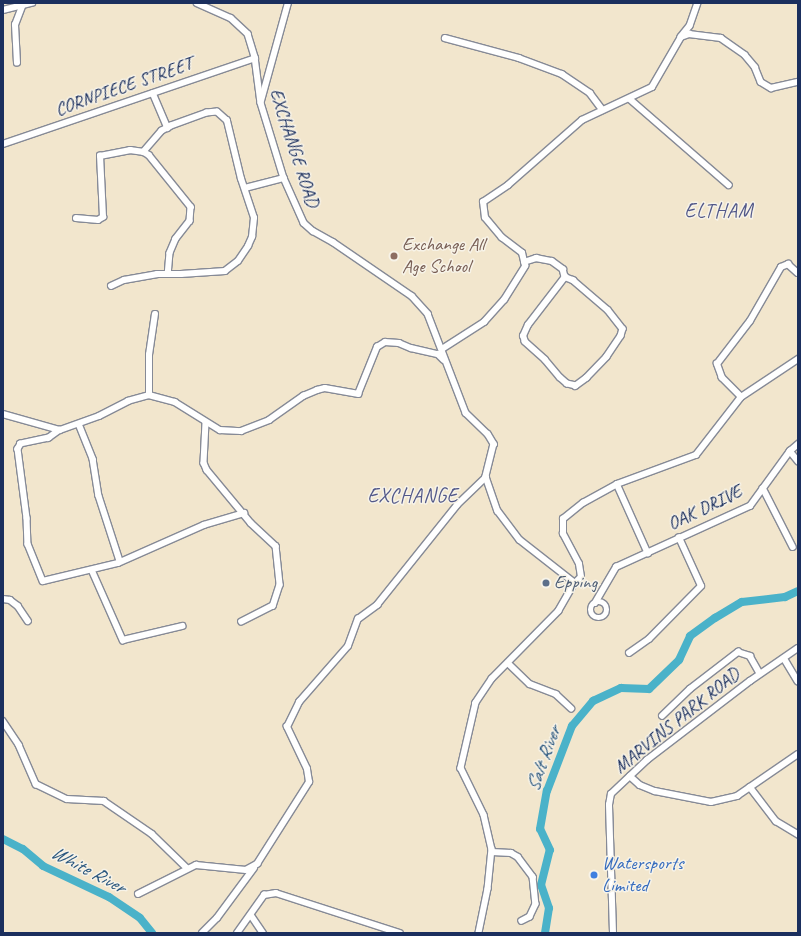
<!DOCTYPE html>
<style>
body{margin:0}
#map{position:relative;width:801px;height:936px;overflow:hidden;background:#f2e6cd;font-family:Caveat,sans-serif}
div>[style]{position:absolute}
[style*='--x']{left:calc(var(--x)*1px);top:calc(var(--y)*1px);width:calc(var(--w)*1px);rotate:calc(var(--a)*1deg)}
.river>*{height:8px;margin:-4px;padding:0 4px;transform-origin:4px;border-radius:4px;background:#4ab2c9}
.roads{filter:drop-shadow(1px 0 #868a96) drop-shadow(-1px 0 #868a96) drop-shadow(0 1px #868a96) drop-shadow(0 -1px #868a96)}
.minor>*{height:5.5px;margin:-2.75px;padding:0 2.75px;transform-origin:2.75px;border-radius:2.75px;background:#fff}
.minor>.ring{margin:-2.75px;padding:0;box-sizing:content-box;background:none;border:5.5px solid #fff;border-radius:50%}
.dots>*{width:11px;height:11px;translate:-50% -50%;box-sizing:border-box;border:2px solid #f7f3e8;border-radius:50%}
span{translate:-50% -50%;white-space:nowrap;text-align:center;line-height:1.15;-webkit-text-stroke:3px #f7f3e8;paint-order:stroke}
.street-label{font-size:19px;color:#1b2f5e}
.education-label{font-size:19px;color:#785e54}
.left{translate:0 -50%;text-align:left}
.service-label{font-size:19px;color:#4e5e75}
.shop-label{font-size:19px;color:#366cbe}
.neighbourhood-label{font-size:20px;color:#525889;letter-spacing:1px}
.water-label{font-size:20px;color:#29567e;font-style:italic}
.frame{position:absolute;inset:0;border:4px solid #1b2f5e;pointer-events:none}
</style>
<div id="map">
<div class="river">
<div style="--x:3;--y:839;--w:22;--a:27"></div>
<div style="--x:23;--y:849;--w:26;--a:40"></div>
<div style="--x:43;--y:866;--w:73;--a:25.2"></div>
<div style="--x:109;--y:897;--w:37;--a:34"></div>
<div style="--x:140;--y:918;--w:19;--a:51"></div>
<div style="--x:545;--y:933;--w:25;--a:-81"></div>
<div style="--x:549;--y:908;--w:24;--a:-109"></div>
<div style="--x:541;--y:885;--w:36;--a:-76"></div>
<div style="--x:550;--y:850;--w:23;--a:-115"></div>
<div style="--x:540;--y:829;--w:39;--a:-80"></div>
<div style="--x:547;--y:791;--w:70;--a:-69"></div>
<div style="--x:572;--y:726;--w:33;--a:-50"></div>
<div style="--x:593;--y:701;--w:31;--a:-25"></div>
<div style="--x:621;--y:688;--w:28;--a:2"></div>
<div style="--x:649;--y:689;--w:42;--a:-44"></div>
<div style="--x:679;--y:660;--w:26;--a:-65"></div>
<div style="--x:690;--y:636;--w:31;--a:-36"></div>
<div style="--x:715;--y:618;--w:31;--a:-31"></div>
<div style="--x:742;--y:602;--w:43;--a:-6.6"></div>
<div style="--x:785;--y:597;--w:14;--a:-25"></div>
</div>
<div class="roads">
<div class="minor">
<div style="--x:197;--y:3;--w:37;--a:24"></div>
<div style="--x:231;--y:18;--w:23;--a:43"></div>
<div style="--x:248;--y:34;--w:24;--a:73"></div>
<div style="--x:255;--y:57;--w:46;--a:82.6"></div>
<div style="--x:261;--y:103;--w:78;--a:73"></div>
<div style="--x:284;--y:178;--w:49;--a:66"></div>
<div style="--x:304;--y:223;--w:12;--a:42"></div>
<div style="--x:313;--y:231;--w:23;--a:29"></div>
<div style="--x:333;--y:242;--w:96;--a:34.4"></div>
<div style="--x:412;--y:296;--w:24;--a:48"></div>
<div style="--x:428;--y:314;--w:106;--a:69"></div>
<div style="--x:466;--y:413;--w:30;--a:44"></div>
<div style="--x:488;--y:434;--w:12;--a:59"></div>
<div style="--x:494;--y:444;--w:34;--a:104"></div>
<div style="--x:486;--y:477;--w:36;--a:71"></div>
<div style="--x:498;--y:511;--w:36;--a:53"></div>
<div style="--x:520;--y:540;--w:70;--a:38"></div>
<div style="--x:575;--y:583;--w:32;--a:120"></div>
<div style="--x:559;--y:611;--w:95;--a:134.6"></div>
<div style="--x:492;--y:679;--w:29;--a:124"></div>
<div style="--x:476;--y:703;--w:67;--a:103"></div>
<div style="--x:461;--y:768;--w:52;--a:63.9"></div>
<div style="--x:484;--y:815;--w:35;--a:77"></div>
<div style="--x:492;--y:849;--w:40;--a:95.7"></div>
<div style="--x:488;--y:889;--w:45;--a:101.6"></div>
<div style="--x:698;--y:3;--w:24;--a:109"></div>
<div style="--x:690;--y:26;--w:14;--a:129"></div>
<div style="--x:681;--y:37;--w:9;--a:-21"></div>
<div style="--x:689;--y:34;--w:32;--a:7"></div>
<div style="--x:721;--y:38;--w:29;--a:35"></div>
<div style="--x:745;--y:55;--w:16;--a:50"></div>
<div style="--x:755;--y:67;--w:16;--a:68"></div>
<div style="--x:761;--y:82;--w:12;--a:31"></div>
<div style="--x:771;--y:88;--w:28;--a:-13"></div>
<div style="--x:3;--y:10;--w:30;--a:-14"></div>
<div style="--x:445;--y:38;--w:77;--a:15.1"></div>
<div style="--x:519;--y:58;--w:46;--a:20.4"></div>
<div style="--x:562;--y:74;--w:34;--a:34"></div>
<div style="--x:590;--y:93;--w:21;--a:53"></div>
<div style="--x:17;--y:63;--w:38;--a:-93"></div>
<div style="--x:15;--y:25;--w:19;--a:-69"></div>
<div style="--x:153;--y:93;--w:38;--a:67"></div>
<div style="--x:630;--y:99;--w:131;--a:41"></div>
<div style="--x:261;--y:101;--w:102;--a:-74.6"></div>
<div style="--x:3;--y:144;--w:266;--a:-18.8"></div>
<div style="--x:245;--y:188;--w:40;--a:-14.4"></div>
<div style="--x:76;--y:218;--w:22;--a:5"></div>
<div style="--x:98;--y:220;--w:6;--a:-31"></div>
<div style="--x:103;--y:217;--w:61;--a:-92.8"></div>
<div style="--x:100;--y:156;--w:31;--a:-11"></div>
<div style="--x:130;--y:150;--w:14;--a:8"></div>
<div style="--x:524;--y:262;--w:13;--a:-18"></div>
<div style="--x:536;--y:258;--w:16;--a:11"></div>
<div style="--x:552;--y:261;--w:14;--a:36"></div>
<div style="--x:563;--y:269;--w:8;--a:76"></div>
<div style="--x:565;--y:277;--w:9;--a:21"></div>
<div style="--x:573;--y:280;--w:46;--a:40.6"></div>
<div style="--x:608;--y:310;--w:24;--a:52"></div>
<div style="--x:623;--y:329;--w:7;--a:106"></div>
<div style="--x:621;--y:336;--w:25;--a:124"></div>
<div style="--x:607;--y:357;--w:29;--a:134"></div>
<div style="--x:587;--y:378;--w:14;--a:144"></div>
<div style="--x:576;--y:386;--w:9;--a:-167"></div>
<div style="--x:567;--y:384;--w:9;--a:-139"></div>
<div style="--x:560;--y:378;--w:23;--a:-130"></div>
<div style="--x:545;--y:360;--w:27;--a:-138"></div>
<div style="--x:525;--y:342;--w:6;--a:-108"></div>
<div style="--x:523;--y:336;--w:12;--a:-66"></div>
<div style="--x:528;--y:325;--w:61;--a:-52.4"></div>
<div style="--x:111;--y:286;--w:14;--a:-25"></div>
<div style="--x:124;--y:280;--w:34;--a:-10"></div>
<div style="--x:157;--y:274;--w:24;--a:0"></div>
<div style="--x:181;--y:274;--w:44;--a:-3.9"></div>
<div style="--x:225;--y:271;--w:16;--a:-38"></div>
<div style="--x:238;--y:261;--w:18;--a:-56"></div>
<div style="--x:248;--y:246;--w:10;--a:-66"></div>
<div style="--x:252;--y:237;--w:19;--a:-84"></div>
<div style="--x:254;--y:218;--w:41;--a:-108.4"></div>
<div style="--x:241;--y:179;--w:60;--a:-103.6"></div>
<div style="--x:227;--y:121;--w:13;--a:-138"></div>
<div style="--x:217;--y:112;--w:10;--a:174"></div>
<div style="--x:207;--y:113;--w:38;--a:160"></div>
<div style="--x:171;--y:126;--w:10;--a:151"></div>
<div style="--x:162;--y:131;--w:28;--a:131"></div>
<div style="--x:144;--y:152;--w:6;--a:31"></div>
<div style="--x:149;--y:155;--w:67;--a:51.1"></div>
<div style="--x:191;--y:207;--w:14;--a:94"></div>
<div style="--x:190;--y:221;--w:23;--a:128"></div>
<div style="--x:176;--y:239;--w:15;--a:113"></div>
<div style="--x:170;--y:253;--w:21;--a:95"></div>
<div style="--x:442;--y:349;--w:50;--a:-32.7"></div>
<div style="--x:484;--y:322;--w:30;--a:-48"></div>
<div style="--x:504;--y:300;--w:40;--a:-58"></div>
<div style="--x:525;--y:266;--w:13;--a:-103"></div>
<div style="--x:522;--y:253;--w:25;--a:-143"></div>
<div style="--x:502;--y:238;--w:26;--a:-130"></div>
<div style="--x:485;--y:218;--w:16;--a:-97"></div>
<div style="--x:483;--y:202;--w:30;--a:-34"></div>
<div style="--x:508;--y:185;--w:98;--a:-41.3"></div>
<div style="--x:582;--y:120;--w:77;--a:-25.2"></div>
<div style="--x:652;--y:87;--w:58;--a:-59.9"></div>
<div style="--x:149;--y:395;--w:40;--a:-90"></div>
<div style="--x:149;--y:355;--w:41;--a:-81.7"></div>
<div style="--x:741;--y:397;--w:27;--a:-135"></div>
<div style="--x:722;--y:378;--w:15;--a:-110"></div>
<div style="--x:717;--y:364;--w:54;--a:-52.5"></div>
<div style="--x:750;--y:321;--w:62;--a:-60.1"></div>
<div style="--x:781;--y:267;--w:8;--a:-23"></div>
<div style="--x:788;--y:264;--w:13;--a:42"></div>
<div style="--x:3;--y:414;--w:59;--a:15.7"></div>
<div style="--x:60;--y:430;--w:41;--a:-19.7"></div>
<div style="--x:99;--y:416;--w:33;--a:-27"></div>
<div style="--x:128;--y:401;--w:22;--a:-16"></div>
<div style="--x:149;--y:395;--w:27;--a:15"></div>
<div style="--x:175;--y:402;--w:53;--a:31.9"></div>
<div style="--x:220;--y:430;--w:21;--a:3"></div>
<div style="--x:241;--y:431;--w:30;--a:-21"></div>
<div style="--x:269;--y:420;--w:42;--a:-35.2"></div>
<div style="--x:303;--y:396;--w:15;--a:-23"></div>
<div style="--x:317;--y:390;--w:8;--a:-14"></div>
<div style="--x:325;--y:388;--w:34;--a:10"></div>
<div style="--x:358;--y:394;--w:51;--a:-68"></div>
<div style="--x:377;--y:347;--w:9;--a:-32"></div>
<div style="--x:385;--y:342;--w:14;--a:4"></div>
<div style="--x:399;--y:343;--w:13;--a:23"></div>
<div style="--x:411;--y:348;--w:28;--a:13"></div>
<div style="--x:438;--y:354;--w:8;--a:45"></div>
<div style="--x:206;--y:423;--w:40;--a:92.9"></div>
<div style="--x:204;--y:463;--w:8;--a:67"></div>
<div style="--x:207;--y:470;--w:69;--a:50.3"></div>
<div style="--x:251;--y:523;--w:34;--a:43"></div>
<div style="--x:276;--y:546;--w:39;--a:84"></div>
<div style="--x:280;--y:585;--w:22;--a:108"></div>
<div style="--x:273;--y:606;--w:35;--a:153"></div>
<div style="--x:79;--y:424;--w:38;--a:68"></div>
<div style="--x:93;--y:459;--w:37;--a:81"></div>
<div style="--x:99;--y:496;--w:68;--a:72.1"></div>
<div style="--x:60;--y:430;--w:14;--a:144"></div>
<div style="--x:49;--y:438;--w:29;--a:168"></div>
<div style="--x:21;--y:444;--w:6;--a:121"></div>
<div style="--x:18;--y:449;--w:70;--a:82.6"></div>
<div style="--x:27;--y:518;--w:26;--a:88"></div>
<div style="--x:28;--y:544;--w:40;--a:68"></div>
<div style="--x:43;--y:581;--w:77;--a:-13.5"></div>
<div style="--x:118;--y:563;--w:94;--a:-23.8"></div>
<div style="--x:204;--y:525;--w:42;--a:-16.7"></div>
<div style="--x:790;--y:451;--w:13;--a:51"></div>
<div style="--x:617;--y:484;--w:76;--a:65.8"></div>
<div style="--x:763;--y:488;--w:66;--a:63"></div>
<div style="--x:92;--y:570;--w:77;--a:66.1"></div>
<div style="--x:123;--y:640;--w:61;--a:-13.3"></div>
<div style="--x:575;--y:583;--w:8;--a:-45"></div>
<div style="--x:581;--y:577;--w:13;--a:-99"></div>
<div style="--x:579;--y:564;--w:34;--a:-118"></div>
<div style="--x:563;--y:534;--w:15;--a:-90"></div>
<div style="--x:563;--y:519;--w:26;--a:-39"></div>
<div style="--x:583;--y:503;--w:39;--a:-29"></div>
<div style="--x:617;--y:484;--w:84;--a:-20.2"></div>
<div style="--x:696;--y:455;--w:73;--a:-52.2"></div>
<div style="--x:741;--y:397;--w:69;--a:-33.7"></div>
<div style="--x:3;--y:599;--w:7;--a:8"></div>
<div style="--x:10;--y:600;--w:10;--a:37"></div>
<div style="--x:18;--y:606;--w:18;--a:56"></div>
<div class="ring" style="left:591px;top:602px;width:10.5px;height:10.5px"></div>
<div style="--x:595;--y:603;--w:42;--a:-59.7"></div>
<div style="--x:616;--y:567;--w:147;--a:-24.5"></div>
<div style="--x:750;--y:506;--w:68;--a:-54"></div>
<div style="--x:790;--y:451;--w:11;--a:-41"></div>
<div style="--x:629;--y:653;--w:24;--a:-35"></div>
<div style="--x:649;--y:639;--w:74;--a:-45.5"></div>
<div style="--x:701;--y:586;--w:53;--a:-114.6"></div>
<div style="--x:784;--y:658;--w:27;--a:59"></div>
<div style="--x:508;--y:663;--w:30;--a:44"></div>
<div style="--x:530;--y:684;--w:28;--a:21"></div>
<div style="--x:556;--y:694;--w:21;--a:43"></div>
<div style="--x:662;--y:716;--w:39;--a:-44"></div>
<div style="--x:690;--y:689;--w:61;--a:-37.6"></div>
<div style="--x:738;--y:652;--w:13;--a:18"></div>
<div style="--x:750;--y:656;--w:20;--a:60"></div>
<div style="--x:3;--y:721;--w:29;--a:56"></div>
<div style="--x:19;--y:745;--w:43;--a:66.4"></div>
<div style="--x:36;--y:784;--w:34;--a:26"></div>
<div style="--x:67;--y:799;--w:37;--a:3"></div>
<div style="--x:104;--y:801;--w:58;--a:34.5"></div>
<div style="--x:152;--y:834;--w:49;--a:44.2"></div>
<div style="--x:630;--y:776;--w:13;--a:42"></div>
<div style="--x:640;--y:785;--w:16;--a:22"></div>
<div style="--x:655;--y:791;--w:57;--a:11.1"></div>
<div style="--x:711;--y:802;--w:27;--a:-13"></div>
<div style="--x:737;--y:796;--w:74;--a:-34.5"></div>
<div style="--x:750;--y:787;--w:43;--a:52.6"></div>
<div style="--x:776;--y:821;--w:26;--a:31"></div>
<div style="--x:492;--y:852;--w:19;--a:3"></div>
<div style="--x:511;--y:853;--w:8;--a:30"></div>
<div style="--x:518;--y:857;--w:25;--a:53"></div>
<div style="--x:533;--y:877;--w:27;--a:84"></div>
<div style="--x:536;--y:904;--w:14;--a:115"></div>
<div style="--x:530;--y:917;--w:9;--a:153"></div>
<div style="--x:138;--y:894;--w:65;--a:-26.6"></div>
<div style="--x:196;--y:865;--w:50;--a:5.7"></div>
<div style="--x:246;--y:870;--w:13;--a:-29"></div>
<div style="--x:257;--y:864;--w:97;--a:-57.6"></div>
<div style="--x:309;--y:782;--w:13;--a:-99"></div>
<div style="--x:307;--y:769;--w:47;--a:-115.5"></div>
<div style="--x:287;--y:727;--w:28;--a:-64"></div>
<div style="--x:299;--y:702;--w:74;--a:-48.8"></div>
<div style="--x:348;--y:646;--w:29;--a:-70"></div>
<div style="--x:358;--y:619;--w:24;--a:-36"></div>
<div style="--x:377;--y:605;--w:128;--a:-51.3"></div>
<div style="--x:457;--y:505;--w:40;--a:-44"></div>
<div style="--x:251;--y:915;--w:22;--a:56"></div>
<div style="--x:202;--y:933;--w:21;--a:-45"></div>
<div style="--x:217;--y:918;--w:62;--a:-53.5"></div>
<div style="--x:237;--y:933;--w:47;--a:-54.6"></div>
<div style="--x:264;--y:895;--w:12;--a:-9"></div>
<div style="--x:276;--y:893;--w:130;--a:17.9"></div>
<div style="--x:613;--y:933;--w:128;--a:-91.8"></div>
<div style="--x:609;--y:805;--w:11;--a:-80"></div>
<div style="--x:611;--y:794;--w:50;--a:-43.4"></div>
<div style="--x:647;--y:760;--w:130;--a:-37.5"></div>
<div style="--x:750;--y:681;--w:58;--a:-34.5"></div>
</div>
</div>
<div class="dots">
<div style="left:394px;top:256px;background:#8d6e63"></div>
<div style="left:546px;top:583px;background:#5c6f8a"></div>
<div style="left:594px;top:875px;background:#3f7fe0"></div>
</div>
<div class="street-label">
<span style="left:124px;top:87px;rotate:-19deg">CORNPIECE STREET</span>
<span style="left:294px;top:148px;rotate:72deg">EXCHANGE ROAD</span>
<span style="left:705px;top:508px;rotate:-26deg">OAK DRIVE</span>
<span style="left:677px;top:721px;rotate:-39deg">MARVINS PARK ROAD</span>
</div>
<div class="education-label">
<span class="left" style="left:402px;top:256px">Exchange All<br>Age School</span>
</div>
<div class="service-label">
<span class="left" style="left:554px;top:583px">Epping</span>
</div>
<div class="shop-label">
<span class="left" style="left:602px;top:875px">Watersports<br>Limited</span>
</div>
<div class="neighbourhood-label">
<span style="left:719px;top:210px">ELTHAM</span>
<span style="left:413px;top:495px">EXCHANGE</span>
</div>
<div class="water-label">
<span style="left:543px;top:759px;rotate:-70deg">Salt River</span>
<span style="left:88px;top:869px;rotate:28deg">White River</span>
</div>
<div class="frame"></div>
</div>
